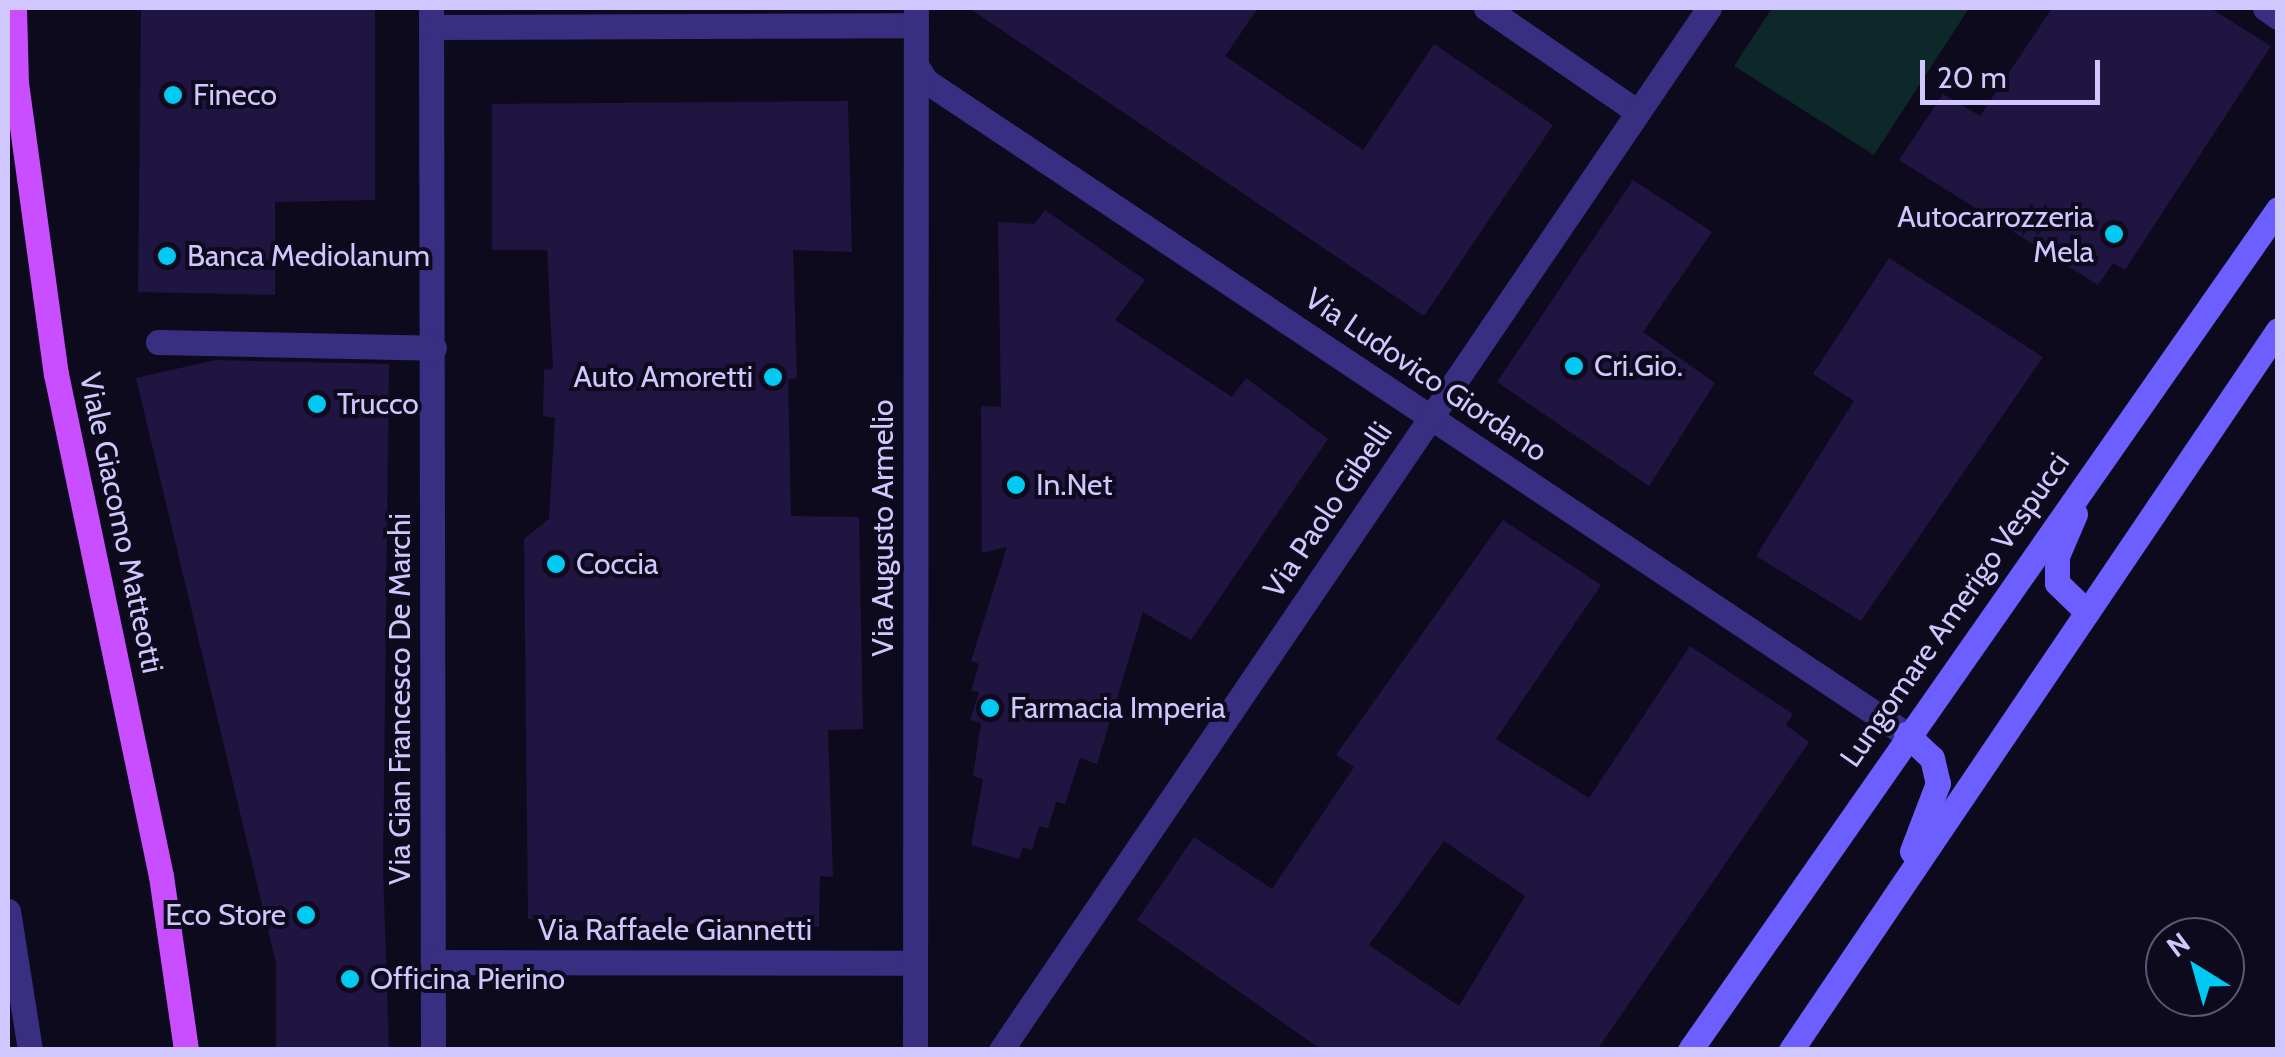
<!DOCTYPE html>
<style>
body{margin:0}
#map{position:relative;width:2285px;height:1057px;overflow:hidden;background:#0e0a1e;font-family:Cabin,sans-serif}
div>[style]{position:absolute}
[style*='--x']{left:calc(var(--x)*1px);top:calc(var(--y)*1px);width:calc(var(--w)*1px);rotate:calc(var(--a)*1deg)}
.green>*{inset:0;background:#0c2828}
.building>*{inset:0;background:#201441}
.lane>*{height:25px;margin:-12.5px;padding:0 12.5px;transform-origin:12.5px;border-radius:12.5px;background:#382f82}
.street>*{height:25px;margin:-12.5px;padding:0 12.5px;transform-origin:12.5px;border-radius:12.5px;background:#382f82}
.secondary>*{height:25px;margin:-12.5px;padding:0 12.5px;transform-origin:12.5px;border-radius:12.5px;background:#6c5eff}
.primary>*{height:25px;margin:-12.5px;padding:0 12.5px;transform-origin:12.5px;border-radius:12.5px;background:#c84eff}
.dots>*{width:28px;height:28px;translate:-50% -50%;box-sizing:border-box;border:5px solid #0e0a1e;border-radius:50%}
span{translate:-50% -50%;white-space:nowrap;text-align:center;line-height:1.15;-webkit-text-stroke:8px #0e0a1e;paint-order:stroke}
.poi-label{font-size:30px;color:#d1c7ff}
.left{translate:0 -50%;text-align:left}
.right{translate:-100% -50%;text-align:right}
.street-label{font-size:30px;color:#d1c7ff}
.frame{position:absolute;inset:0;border:10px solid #d1c7ff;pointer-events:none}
.north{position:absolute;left:2145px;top:917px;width:100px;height:100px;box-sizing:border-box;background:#0e0a1e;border:2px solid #5c5678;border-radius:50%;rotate:323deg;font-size:28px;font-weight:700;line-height:40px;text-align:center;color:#d1c7ff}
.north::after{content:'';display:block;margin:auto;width:35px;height:45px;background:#00caf2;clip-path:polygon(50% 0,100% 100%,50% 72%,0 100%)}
.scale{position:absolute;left:1920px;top:60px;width:180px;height:45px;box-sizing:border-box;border:5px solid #d1c7ff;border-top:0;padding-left:12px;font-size:30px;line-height:35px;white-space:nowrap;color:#d1c7ff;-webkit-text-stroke:8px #0e0a1e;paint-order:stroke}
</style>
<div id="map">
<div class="green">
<div style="clip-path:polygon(1772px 8px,1969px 8px,1874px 155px,1734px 66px)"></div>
</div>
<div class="building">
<div style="clip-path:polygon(141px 8px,375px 8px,375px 200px,275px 202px,275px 295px,138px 292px)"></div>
<div style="clip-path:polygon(969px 8px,1258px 8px,1225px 56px,1363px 150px,1434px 44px,1553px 125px,1424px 316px)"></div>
<div style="clip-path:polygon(2052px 8px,2210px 8px,2271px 46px,2125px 270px,2113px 263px,2098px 285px,1899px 160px,1943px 94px,1980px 116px)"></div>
<div style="clip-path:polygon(848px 101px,852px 252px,793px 250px,797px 378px,788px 379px,791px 516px,859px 517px,863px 729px,828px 730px,833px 877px,820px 876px,819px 927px,528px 919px,524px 539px,549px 519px,555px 418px,543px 416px,544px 370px,553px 369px,547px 250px,492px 250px,492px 104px)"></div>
<div style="clip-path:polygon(1633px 180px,1712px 232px,1643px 332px,1715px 383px,1649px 486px,1497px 382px)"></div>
<div style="clip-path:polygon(1045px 210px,1145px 280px,1115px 320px,1232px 397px,1246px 378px,1328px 439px,1191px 640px,1143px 612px,1097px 764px,1080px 758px,1065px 804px,1056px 802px,1048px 828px,1039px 826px,1032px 850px,1023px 847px,1019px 859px,971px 845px,983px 779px,973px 776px,981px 723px,970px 720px,979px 692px,971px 691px,979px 664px,971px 661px,1007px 547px,982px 553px,981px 406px,1001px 407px,998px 222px,1034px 224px)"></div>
<div style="clip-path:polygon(1889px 258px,2043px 357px,1861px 621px,1756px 556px,1854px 401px,1813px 374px)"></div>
<div style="clip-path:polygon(215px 360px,389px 364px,383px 869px,389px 1050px,276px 1050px,276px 963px,136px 378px)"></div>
<div style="clip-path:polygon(evenodd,1503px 520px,1601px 585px,1496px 739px,1589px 798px,1690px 646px,1793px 714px,1786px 725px,1809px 742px,1597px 1050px,1322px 1050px,1137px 920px,1194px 837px,1272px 889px,1354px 767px,1336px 755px,1503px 520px,1444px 841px,1525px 896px,1459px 1006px,1369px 945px,1444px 841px)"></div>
</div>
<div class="lane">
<div style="--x:1486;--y:8;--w:184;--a:34.4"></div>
</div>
<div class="street">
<div style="--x:431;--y:8;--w:1042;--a:89.89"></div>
<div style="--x:2265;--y:8;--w:16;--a:35"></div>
<div style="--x:431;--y:27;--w:485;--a:-0.2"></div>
<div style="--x:916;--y:65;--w:19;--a:58"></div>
<div style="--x:926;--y:81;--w:1178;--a:33.68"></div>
<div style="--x:158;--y:342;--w:276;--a:1.2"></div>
<div style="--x:8;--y:911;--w:141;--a:81"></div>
<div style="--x:434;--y:962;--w:481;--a:0.1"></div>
<div style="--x:915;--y:1050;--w:1042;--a:-89.95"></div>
<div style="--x:1001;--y:1050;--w:1260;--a:-55.81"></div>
</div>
<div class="secondary">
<div style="--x:2075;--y:514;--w:46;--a:113.2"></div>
<div style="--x:2057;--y:556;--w:27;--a:90"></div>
<div style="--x:2057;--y:583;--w:42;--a:44"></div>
<div style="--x:1906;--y:734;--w:35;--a:43"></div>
<div style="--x:1932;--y:758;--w:26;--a:77"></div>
<div style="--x:1938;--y:783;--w:73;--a:110.9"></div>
<div style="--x:1690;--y:1050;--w:1026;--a:-55.04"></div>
<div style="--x:1791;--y:1050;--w:869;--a:-55.93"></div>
</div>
<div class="primary">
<div style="--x:14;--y:8;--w:75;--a:88.5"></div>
<div style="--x:16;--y:83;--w:294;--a:82.2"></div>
<div style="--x:56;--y:374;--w:513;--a:78.19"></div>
<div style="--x:161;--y:876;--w:176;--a:81.8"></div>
</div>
<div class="dots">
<div style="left:173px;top:95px;background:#00caf2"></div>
<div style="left:2114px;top:234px;background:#00caf2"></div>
<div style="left:167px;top:256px;background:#00caf2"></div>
<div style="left:1574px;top:366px;background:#00caf2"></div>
<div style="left:773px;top:377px;background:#00caf2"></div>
<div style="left:317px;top:404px;background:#00caf2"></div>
<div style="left:1016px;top:485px;background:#00caf2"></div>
<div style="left:556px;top:564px;background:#00caf2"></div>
<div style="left:990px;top:708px;background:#00caf2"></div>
<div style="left:306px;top:915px;background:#00caf2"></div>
<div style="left:350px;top:979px;background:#00caf2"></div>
</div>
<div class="poi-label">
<span class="left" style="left:193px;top:95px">Fineco</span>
<span class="right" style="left:2094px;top:234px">Autocarrozzeria<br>Mela</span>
<span class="left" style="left:187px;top:256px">Banca Mediolanum</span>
<span class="left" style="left:1594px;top:366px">Cri.Gio.</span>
<span class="right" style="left:753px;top:377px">Auto Amoretti</span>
<span class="left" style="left:337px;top:404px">Trucco</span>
<span class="left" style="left:1036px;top:485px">In.Net</span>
<span class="left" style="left:576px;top:564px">Coccia</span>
<span class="left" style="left:1010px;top:708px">Farmacia Imperia</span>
<span class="right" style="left:286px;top:915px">Eco Store</span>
<span class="left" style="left:370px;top:979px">Officina Pierino</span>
</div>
<div class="street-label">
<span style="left:1426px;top:375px;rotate:34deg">Via Ludovico Giordano</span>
<span style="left:1328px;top:510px;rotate:-56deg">Via Paolo Gibelli</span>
<span style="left:121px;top:523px;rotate:78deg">Viale Giacomo Matteotti</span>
<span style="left:883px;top:528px;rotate:-90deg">Via Augusto Armelio</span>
<span style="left:1955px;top:610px;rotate:-55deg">Lungomare Amerigo Vespucci</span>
<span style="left:400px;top:699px;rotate:-90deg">Via Gian Francesco De Marchi</span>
<span style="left:675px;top:930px">Via Raffaele Giannetti</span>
</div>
<div class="frame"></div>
<div class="north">N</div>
<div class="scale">20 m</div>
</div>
